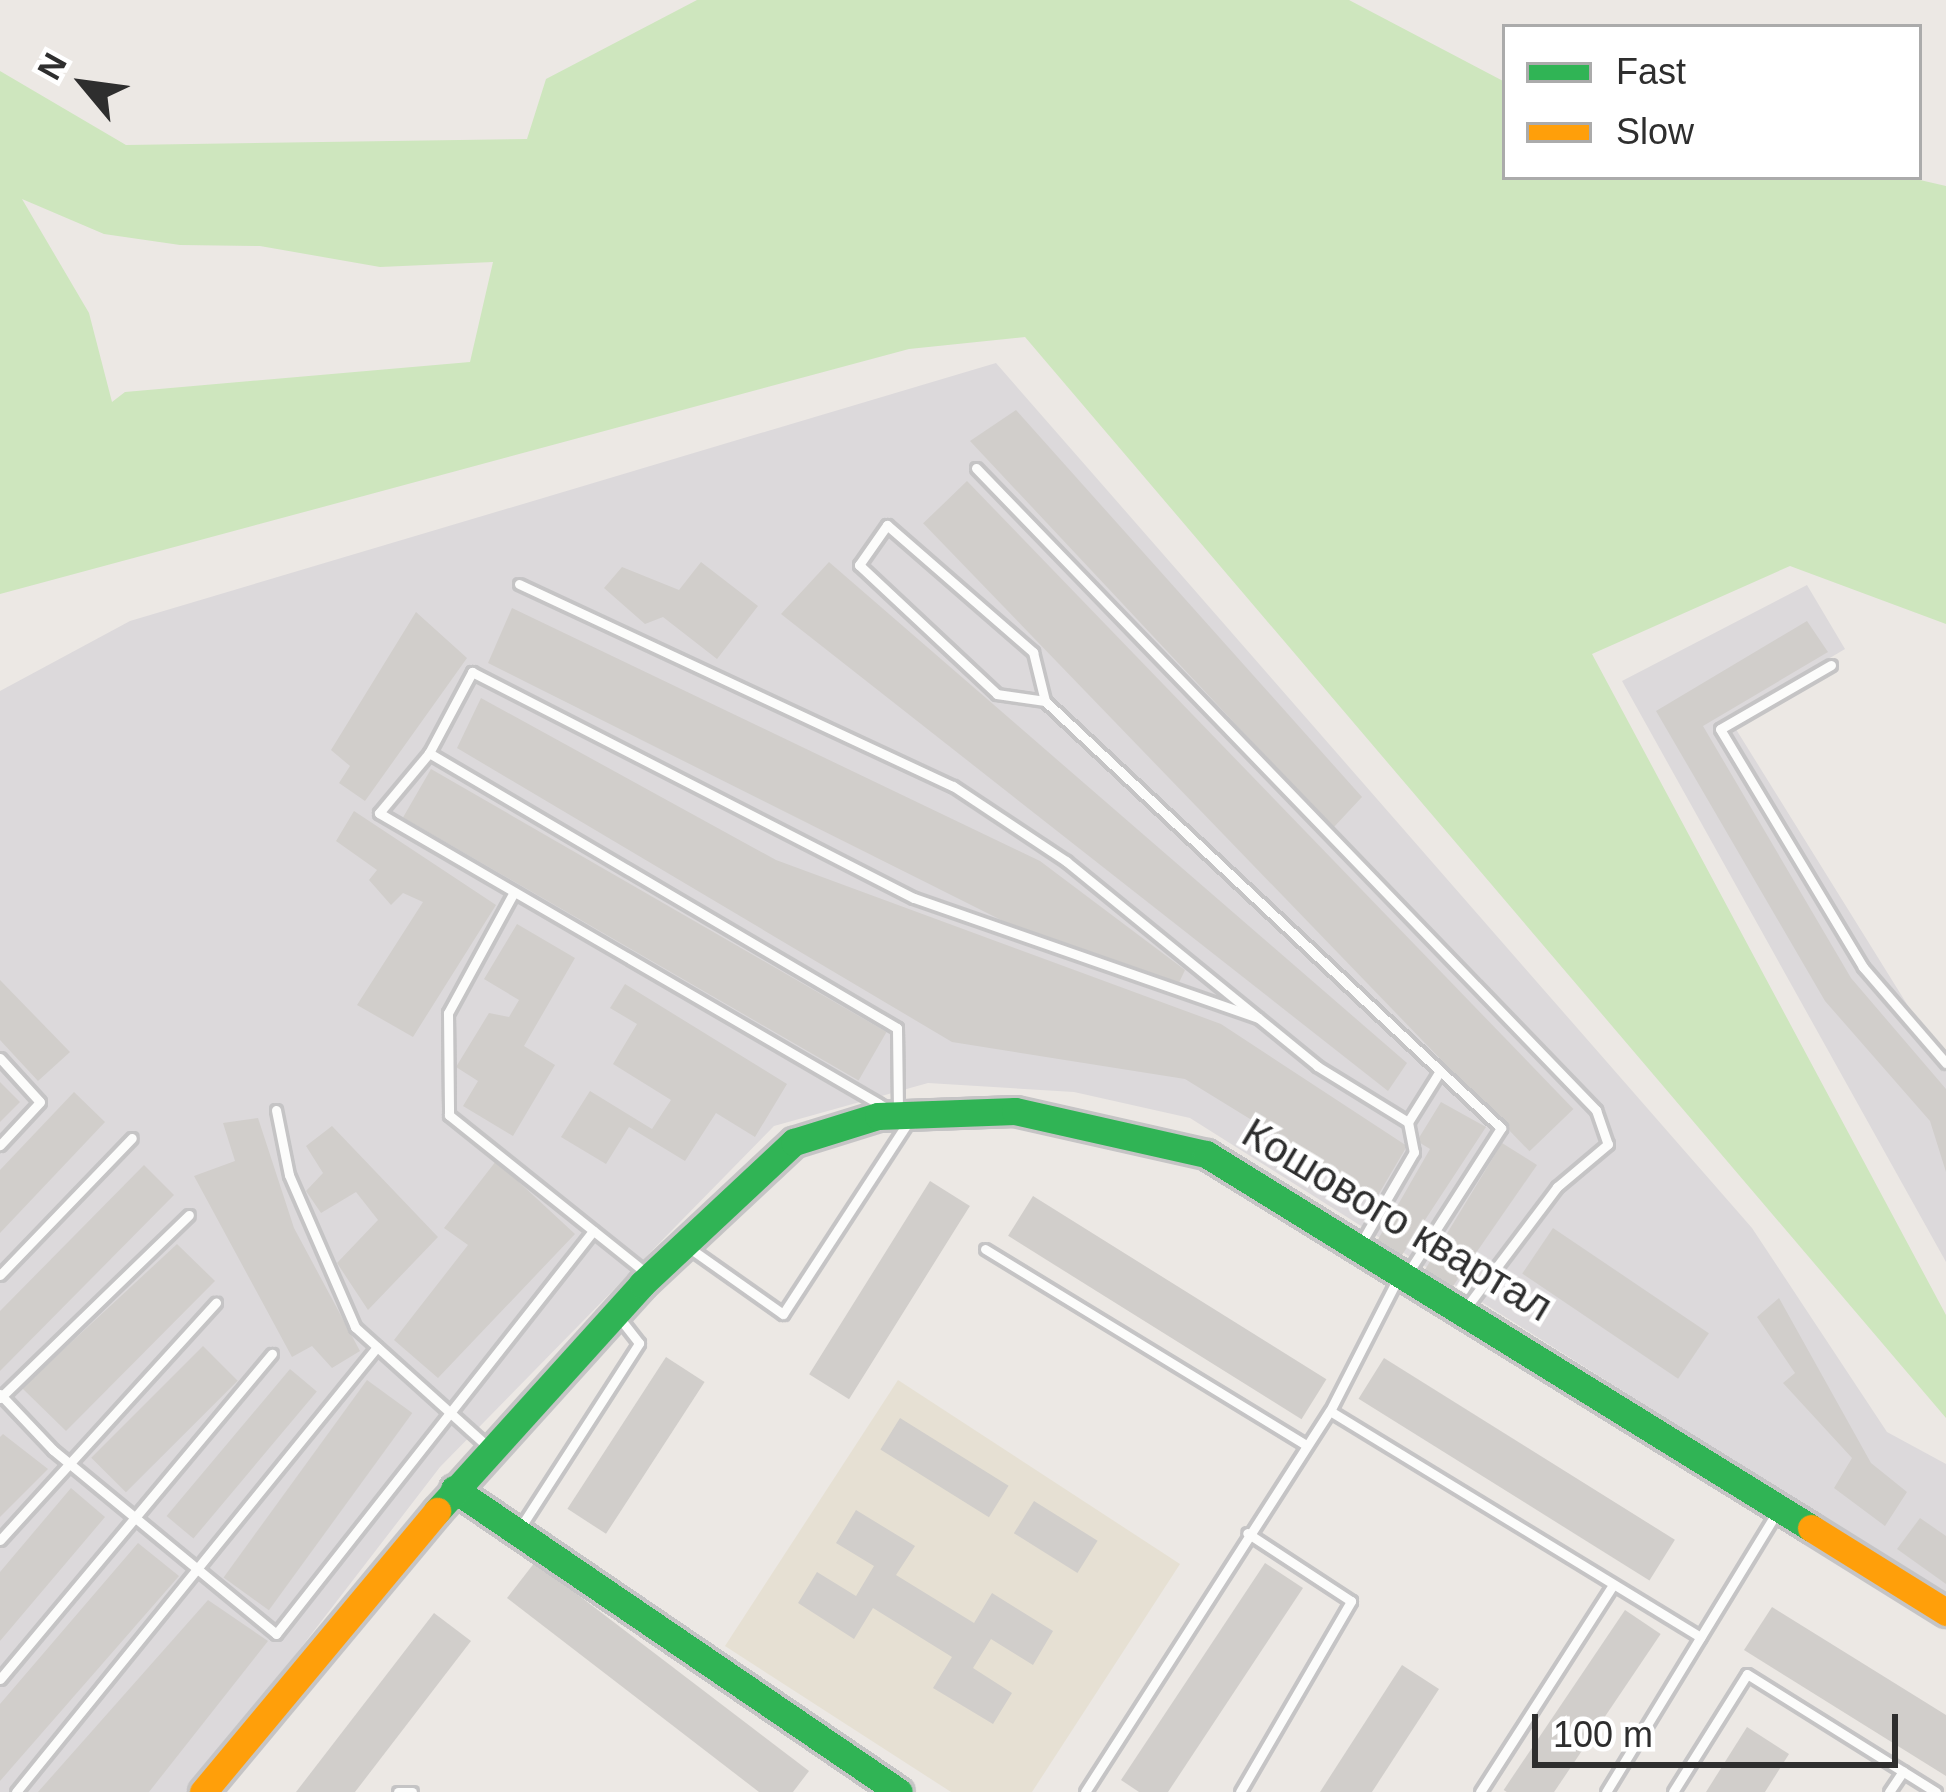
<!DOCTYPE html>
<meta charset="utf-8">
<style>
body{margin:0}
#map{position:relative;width:1946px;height:1792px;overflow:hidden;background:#ece8e4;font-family:Helvetica,sans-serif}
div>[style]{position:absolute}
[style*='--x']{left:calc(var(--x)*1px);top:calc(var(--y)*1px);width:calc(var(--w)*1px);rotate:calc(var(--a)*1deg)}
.industrial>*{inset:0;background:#dcd9db}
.education>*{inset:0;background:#e6e0d3}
.green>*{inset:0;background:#cee6be}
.building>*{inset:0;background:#d1cecb;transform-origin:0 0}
.roads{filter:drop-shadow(3px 0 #c5c4c5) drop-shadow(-3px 0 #c5c4c5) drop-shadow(0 3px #c5c4c5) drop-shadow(0 -3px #c5c4c5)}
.lane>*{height:9px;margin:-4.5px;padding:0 4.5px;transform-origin:4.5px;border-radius:4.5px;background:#fcfcfb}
.fast>*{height:27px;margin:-13.5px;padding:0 13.5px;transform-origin:13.5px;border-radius:13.5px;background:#30b455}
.slow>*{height:27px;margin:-13.5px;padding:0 13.5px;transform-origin:13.5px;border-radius:13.5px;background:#ff9f0a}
span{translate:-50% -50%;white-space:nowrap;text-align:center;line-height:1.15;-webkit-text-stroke:9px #fff;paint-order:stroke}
.street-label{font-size:42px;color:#2e2e2e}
.legend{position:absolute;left:1502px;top:24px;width:420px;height:156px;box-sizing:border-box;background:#fff;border:3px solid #ababab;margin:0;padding:15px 21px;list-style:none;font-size:36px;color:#2e2e2e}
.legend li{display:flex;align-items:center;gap:24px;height:60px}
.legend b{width:60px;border:3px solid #ababab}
.north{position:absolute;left:24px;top:24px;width:120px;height:120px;-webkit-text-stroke:9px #fff;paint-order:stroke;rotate:299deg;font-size:33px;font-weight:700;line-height:48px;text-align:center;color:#2e2e2e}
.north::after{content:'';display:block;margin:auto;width:42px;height:54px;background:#2e2e2e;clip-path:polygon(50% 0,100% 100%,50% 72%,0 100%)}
.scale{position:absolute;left:1532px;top:1714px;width:366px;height:54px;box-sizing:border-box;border:6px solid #2e2e2e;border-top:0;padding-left:15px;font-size:36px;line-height:42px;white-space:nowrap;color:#2e2e2e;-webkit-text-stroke:9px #fff;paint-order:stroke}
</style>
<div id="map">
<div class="industrial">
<div style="clip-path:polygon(996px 363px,1752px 1228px,1887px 1432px,1946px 1464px,1946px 1595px,1190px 1118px,1074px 1092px,928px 1083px,774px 1126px,440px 1467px,190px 1792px,0 1792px,0 691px,130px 621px)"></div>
<div style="clip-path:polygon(1807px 585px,1845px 649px,1729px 718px,1946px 1067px,1946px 1262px,1622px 681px)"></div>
</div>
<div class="education">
<div style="clip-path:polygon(898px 1380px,1180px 1564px,1032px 1792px,951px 1792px,725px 1646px)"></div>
</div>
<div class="green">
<div style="clip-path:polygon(evenodd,697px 0,1349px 0,1505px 82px,1505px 177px,1907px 177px,1946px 186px,1946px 624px,1790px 566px,1592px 654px,1946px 1315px,1946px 1418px,1025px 337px,909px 349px,0 594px,0 71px,126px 145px,527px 139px,546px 79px,697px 0,22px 199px,104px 234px,180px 245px,260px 246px,380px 267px,493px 262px,470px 362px,125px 392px,112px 402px,89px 313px,22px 199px)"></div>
</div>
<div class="building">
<div style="clip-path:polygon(1016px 410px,1362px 797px,1333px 828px,970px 441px)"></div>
<div style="left:967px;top:481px;width:873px;height:61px;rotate:46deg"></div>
<div style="clip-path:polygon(701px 562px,758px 606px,717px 659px,663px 617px,645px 624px,604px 588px,622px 567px,679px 590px)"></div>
<div style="clip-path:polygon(829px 562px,1407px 1063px,1388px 1091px,781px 614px)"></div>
<div style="clip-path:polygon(512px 608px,1040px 861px,1185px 970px,1176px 989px,1021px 930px,488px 663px)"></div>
<div style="clip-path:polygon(416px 612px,467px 658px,365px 801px,339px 783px,350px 766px,331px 750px)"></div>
<div style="clip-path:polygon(1807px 621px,1828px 652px,1703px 726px,1851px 978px,1946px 1089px,1946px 1172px,1930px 1121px,1825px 1001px,1656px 711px)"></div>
<div style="clip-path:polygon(481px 698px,776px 860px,1221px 1024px,1407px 1146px,1377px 1197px,1185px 1079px,952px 1042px,457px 748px)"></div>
<div style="left:431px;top:769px;width:526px;height:56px;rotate:30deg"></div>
<div style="clip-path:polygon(354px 811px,496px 905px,413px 1037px,357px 1005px,423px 902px,403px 893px,391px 905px,369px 880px,377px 870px,336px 841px)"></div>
<div style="clip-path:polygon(517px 924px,575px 958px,524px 1046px,555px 1065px,513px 1136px,463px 1106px,478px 1081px,456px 1067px,489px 1013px,509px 1017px,519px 1000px,484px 979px)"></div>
<div style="clip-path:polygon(0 980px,70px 1052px,38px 1081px,0 1040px)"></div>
<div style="clip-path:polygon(625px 984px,787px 1084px,755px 1137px,716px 1113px,685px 1161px,629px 1127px,606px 1164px,561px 1137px,590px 1091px,652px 1129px,671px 1100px,613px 1064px,637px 1024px,610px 1008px)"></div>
<div style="clip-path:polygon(0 1082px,20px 1102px,0 1122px)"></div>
<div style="clip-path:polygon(74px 1092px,105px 1122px,0 1233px,0 1170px)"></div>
<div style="clip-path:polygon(1441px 1102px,1486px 1127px,1400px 1258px,1376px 1243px,1430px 1149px,1417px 1141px)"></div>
<div style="clip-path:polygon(258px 1118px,294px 1228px,360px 1351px,332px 1368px,312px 1346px,292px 1357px,194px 1176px,235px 1161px,223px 1123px)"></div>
<div style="clip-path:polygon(332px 1126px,438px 1237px,368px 1310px,337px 1263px,378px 1220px,356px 1192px,321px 1213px,306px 1191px,323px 1173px,306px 1146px)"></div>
<div style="clip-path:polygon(1502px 1143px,1537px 1165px,1451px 1289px,1423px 1273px)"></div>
<div style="clip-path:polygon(496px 1161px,575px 1234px,438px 1378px,394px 1340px,468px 1245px,444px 1228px)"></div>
<div style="clip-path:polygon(144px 1165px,174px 1195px,0 1371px,0 1311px)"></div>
<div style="left:930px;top:1181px;width:47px;height:228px;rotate:32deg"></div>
<div style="left:1033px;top:1196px;width:346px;height:47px;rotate:32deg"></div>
<div style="left:1553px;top:1228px;width:188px;height:55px;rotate:34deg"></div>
<div style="clip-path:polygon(177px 1244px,215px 1281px,66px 1431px,22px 1388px)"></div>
<div style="clip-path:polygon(1779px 1298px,1871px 1463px,1907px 1492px,1885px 1526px,1834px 1488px,1852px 1458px,1783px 1383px,1795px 1373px,1757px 1317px)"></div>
<div style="left:203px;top:1346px;width:49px;height:158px;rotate:45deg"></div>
<div style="left:666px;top:1357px;width:46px;height:181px;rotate:33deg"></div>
<div style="left:1384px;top:1358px;width:343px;height:48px;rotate:32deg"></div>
<div style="left:290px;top:1369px;width:35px;height:192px;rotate:40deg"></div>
<div style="left:367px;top:1380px;width:56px;height:244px;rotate:36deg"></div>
<div style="left:900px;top:1418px;width:128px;height:37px;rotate:32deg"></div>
<div style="clip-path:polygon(3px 1434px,48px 1469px,0 1517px,0 1437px)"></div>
<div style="clip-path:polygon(71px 1488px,105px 1517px,0 1641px,0 1572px)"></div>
<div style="left:1034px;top:1501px;width:75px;height:38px;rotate:32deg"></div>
<div style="clip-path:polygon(856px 1510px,915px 1546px,896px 1575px,974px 1623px,992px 1593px,1053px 1631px,1033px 1665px,991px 1639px,973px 1668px,1012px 1693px,993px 1724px,933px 1688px,952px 1657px,873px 1608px,854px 1639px,798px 1603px,817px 1572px,856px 1596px,874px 1566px,836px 1543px)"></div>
<div style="clip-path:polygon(1920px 1518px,1946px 1536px,1946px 1584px,1897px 1549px)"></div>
<div style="clip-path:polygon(138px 1543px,179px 1576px,0 1781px,0 1704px)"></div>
<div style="clip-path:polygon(535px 1562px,809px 1771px,793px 1792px,759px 1792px,507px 1598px)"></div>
<div style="clip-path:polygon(1265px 1563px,1303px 1588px,1168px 1792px,1139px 1792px,1121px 1780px)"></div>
<div style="clip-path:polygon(208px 1600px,268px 1641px,149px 1792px,38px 1792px)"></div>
<div style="clip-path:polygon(1772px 1607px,1946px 1715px,1946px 1776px,1744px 1650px)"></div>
<div style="left:1625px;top:1610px;width:43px;height:217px;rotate:34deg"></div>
<div style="clip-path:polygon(434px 1613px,471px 1641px,355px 1792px,296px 1792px)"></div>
<div style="clip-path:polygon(1402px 1665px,1439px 1689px,1372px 1792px,1320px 1792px)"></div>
<div style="clip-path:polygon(1747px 1727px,1789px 1754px,1765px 1792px,1706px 1792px)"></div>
</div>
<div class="roads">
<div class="lane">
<div style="--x:976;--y:468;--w:893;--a:46"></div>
<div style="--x:1596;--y:1110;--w:36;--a:71"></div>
<div style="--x:1608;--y:1144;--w:67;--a:139.9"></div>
<div style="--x:1557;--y:1187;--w:153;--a:127"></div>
<div style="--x:519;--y:584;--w:479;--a:25"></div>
<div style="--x:953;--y:786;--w:136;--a:33.6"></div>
<div style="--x:1066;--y:861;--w:324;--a:39.2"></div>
<div style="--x:1317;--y:1066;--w:107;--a:31.6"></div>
<div style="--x:1408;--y:1122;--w:31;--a:79"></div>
<div style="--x:1414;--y:1152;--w:105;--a:120.2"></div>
<div style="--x:1831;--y:665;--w:128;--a:150"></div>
<div style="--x:1720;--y:729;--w:278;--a:59"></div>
<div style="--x:1863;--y:967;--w:127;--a:49.2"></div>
<div style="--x:1045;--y:701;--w:49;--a:-171.7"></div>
<div style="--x:997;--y:694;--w:189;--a:-136.9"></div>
<div style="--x:859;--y:565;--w:49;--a:-55"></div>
<div style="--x:887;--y:525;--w:194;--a:41"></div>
<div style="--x:1033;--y:652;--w:50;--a:76.2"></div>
<div style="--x:1045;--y:701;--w:625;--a:43.12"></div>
<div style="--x:1501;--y:1128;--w:172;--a:122.7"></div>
<div style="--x:429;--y:753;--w:78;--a:129.8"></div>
<div style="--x:379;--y:813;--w:589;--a:30.18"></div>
<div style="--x:514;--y:892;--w:138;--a:118.6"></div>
<div style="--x:448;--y:1013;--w:102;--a:89.4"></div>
<div style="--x:449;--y:1115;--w:253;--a:38.7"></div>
<div style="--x:0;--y:1058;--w:59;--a:47.7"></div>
<div style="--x:40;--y:1102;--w:59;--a:132.9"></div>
<div style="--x:276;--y:1110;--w:66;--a:78.7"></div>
<div style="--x:289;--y:1175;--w:166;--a:66.5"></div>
<div style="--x:355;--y:1327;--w:178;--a:42"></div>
<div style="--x:898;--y:1110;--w:82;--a:-90.7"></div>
<div style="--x:897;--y:1028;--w:543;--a:-149.56"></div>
<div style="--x:429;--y:753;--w:92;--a:-62"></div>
<div style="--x:472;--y:672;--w:496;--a:27.1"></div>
<div style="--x:914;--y:898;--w:364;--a:19.2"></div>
<div style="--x:1408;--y:1122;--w:60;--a:-57.9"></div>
<div style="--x:688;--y:1247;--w:116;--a:35.2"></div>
<div style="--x:783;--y:1314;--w:233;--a:-56.9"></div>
<div style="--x:985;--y:1249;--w:374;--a:31.4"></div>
<div style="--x:0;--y:1275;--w:190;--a:-46.1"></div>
<div style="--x:1398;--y:1278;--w:149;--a:117.1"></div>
<div style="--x:1330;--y:1411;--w:434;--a:31.4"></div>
<div style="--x:0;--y:1394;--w:77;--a:46.6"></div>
<div style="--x:53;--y:1450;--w:289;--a:39.5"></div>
<div style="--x:276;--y:1634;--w:513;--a:-51.81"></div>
<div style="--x:0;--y:1398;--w:263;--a:-44.1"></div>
<div style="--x:520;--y:1528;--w:220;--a:-57.2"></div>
<div style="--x:639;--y:1343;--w:33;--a:-128"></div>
<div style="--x:0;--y:1540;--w:321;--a:-47.7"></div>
<div style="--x:0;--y:1679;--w:424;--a:-50.1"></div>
<div style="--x:16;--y:1792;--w:573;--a:-50.95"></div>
<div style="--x:398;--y:1792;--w:14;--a:0"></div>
<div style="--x:1085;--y:1792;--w:453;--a:-57.3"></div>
<div style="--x:1240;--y:1792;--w:221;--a:-59.8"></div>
<div style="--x:1351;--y:1601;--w:124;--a:-146.8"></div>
<div style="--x:1480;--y:1792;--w:246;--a:-57.3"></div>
<div style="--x:1606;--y:1792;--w:330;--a:-58.6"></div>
<div style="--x:1673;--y:1792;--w:139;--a:-57.9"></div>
<div style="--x:1747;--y:1674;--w:223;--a:32"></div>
<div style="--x:1889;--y:1792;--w:25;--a:-56"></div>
</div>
<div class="fast">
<div style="--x:454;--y:1489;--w:538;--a:34.25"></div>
<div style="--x:437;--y:1511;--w:306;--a:-47.9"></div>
<div style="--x:642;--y:1284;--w:208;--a:-43.1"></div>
<div style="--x:794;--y:1142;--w:88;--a:-17.2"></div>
<div style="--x:878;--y:1116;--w:137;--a:-2.1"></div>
<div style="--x:1015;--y:1111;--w:196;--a:12.7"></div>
<div style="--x:1206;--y:1154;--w:711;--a:31.72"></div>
</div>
<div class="slow">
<div style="--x:1811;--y:1528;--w:159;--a:31.9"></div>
<div style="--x:203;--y:1792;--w:366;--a:-50.2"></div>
</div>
</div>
<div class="street-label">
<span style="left:1397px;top:1220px;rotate:31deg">Кошового квартал</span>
</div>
<ul class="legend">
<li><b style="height:15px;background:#30b455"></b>Fast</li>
<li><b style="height:15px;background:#ff9f0a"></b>Slow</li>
</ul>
<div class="north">N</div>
<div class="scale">100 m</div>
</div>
